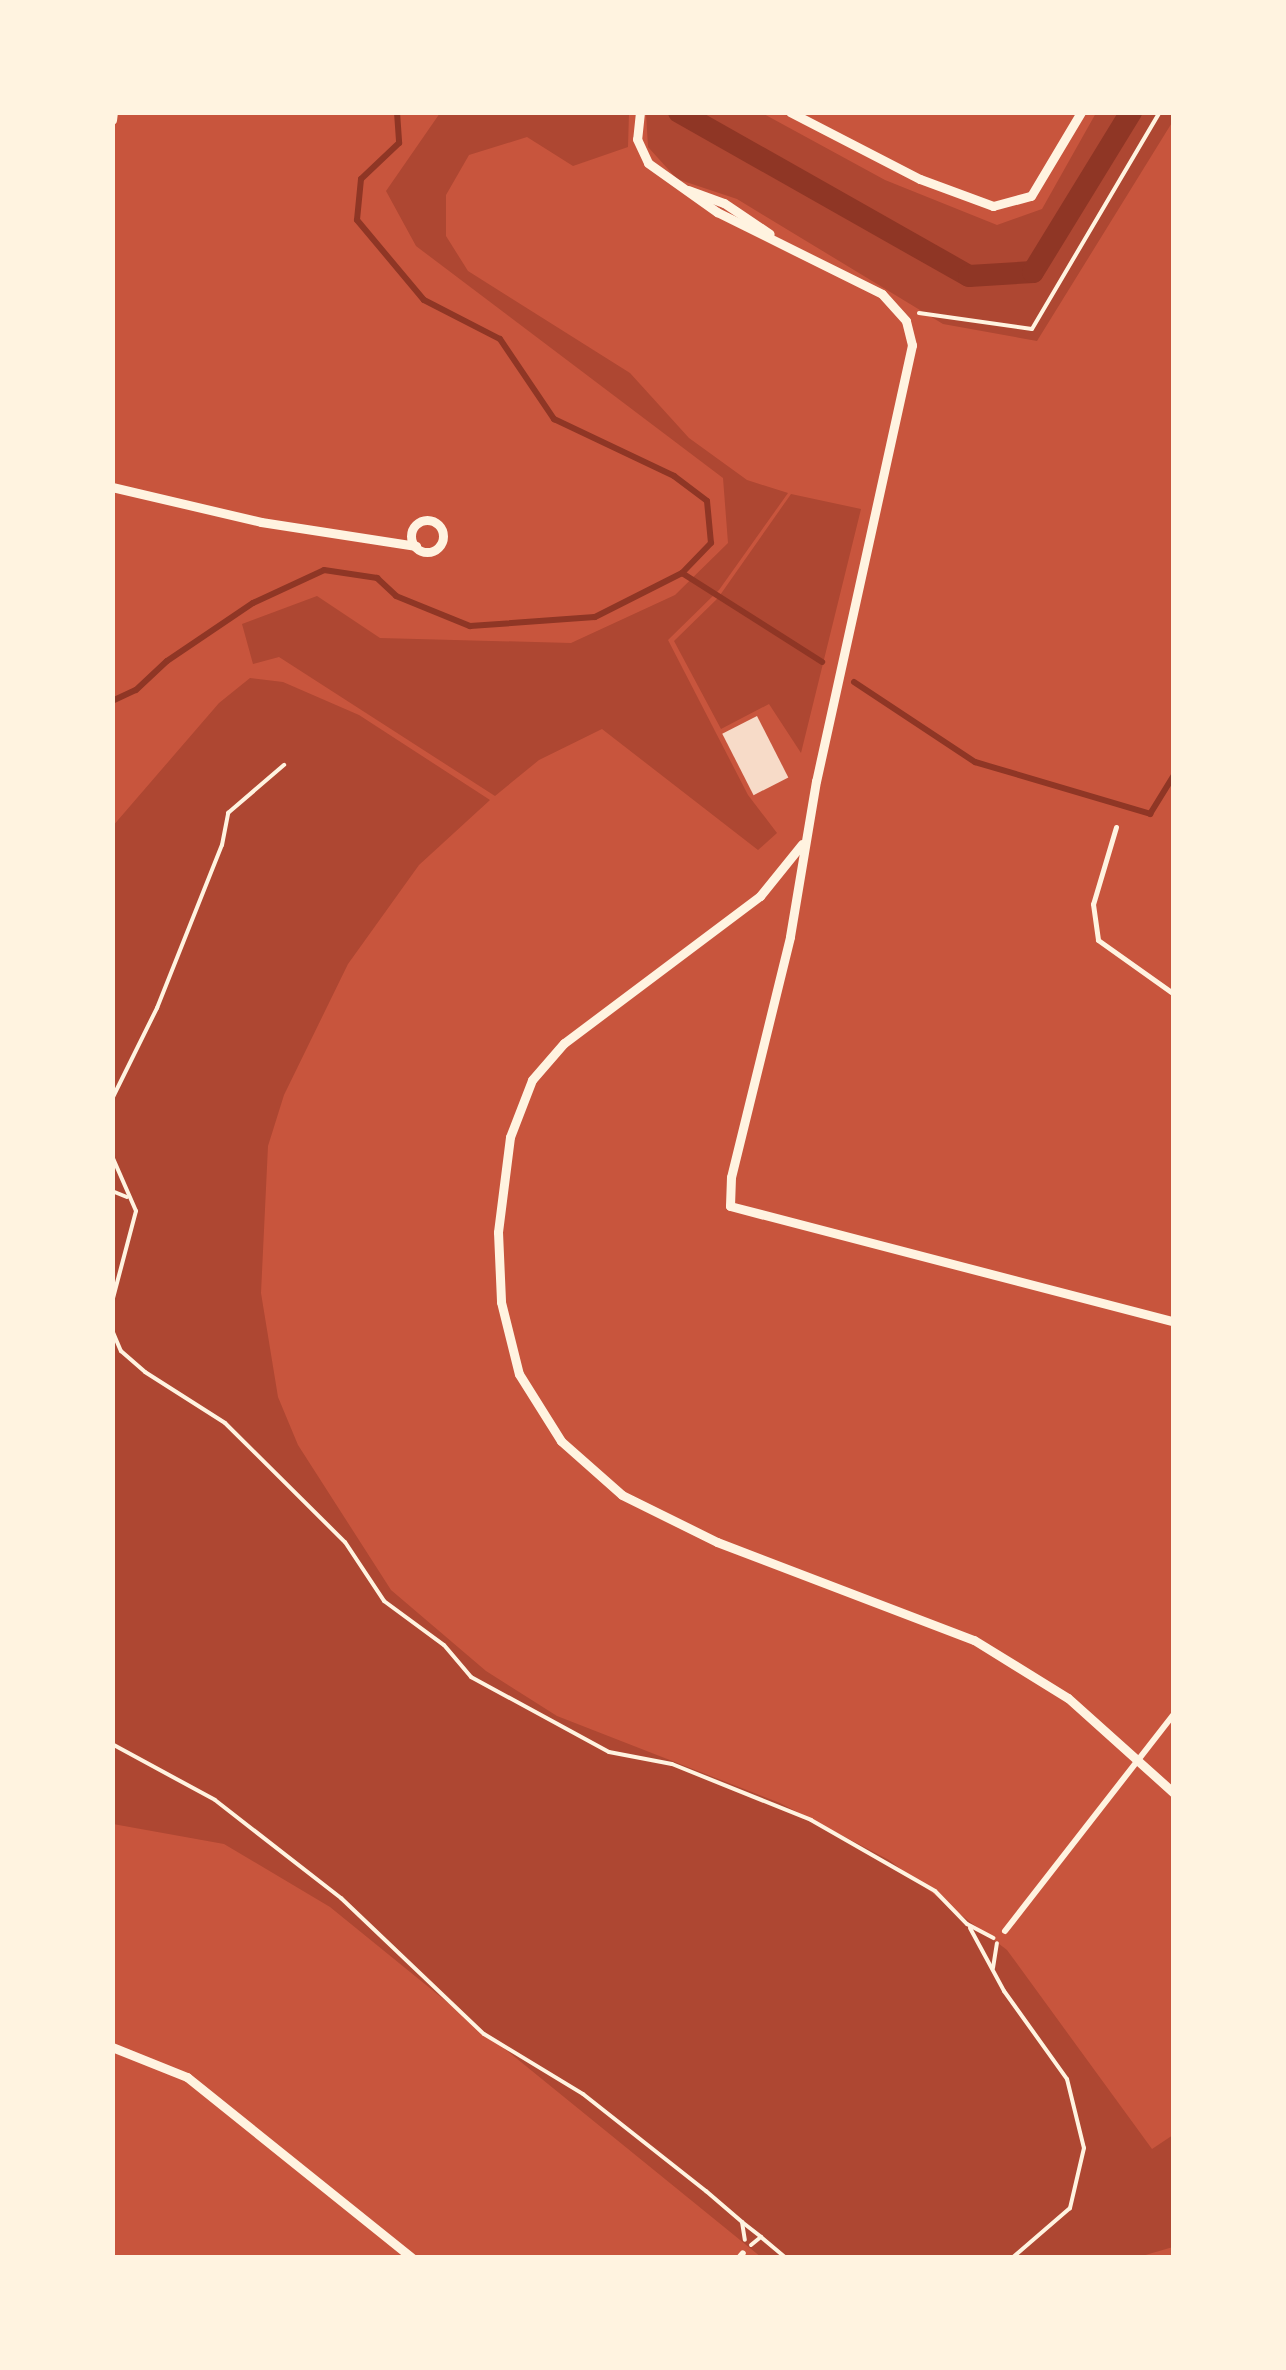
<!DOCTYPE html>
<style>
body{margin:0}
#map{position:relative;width:1286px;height:2370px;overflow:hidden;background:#c8553d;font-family:"Noto Sans",sans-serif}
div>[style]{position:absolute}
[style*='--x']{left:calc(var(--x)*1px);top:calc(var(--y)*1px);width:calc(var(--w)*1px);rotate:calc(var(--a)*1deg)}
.green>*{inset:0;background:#ae4732}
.stream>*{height:6px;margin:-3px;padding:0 3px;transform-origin:3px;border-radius:3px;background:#8f3625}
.canal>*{height:22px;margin:-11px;padding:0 11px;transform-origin:11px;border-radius:11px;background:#8f3625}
.building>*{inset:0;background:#f7dbc8;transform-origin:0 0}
.path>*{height:4px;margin:-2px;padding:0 2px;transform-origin:2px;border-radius:2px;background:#fff3e0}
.service>*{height:5px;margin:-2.5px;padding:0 2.5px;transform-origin:2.5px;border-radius:2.5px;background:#fff3e0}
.pedestrian>*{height:6px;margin:-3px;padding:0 3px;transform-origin:3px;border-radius:3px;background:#fff3e0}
.minor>*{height:9px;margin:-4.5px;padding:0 4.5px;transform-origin:4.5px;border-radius:4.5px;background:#fff3e0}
.minor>.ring{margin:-4.5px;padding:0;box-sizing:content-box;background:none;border:9px solid #fff3e0;border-radius:50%}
span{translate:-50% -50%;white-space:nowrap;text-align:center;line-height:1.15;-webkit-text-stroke:10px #fff3e0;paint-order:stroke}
.frame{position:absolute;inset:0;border:115px solid #fff3e0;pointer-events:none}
</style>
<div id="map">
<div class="green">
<div style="clip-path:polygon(440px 113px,629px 113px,628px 147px,573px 166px,527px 137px,469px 155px,446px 195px,446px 236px,468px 271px,630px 373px,689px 438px,747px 480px,788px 493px,719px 590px,668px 640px,748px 795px,777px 833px,758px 850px,602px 729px,539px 760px,495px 796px,279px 657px,253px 664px,242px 624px,317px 596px,380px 638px,571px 643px,675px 595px,728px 543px,723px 478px,416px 246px,386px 191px)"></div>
<div style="clip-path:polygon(646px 113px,762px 113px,885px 180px,997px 225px,1042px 209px,1096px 113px,1174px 113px,1173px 121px,1037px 341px,943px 324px,737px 199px,677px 179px,648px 147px)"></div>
<div style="clip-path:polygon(791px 494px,861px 509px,801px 753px,769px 704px,721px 729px,674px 641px,718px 598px)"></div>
<div style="clip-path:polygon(250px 678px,283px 682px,359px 715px,490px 800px,419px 865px,348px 964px,284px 1095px,268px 1146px,261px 1293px,278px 1397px,298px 1445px,391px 1590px,486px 1671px,557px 1716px,780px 1803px,889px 1860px,1007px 1950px,1152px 2149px,1173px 2135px,1173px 2247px,1135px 2258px,761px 2257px,330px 1907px,224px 1844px,113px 1824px,112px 827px,219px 703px)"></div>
</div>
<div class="stream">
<div style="--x:397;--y:112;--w:31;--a:86"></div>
<div style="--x:399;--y:143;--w:52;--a:136.5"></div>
<div style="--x:361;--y:179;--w:41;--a:95.6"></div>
<div style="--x:357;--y:220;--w:104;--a:50.1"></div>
<div style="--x:424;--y:300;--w:85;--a:27.2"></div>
<div style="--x:500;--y:339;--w:97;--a:56"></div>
<div style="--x:554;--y:419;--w:133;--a:25.4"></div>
<div style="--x:674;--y:476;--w:41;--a:37.1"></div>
<div style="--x:707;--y:501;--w:42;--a:84.6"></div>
<div style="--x:711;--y:543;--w:42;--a:134"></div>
<div style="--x:682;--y:573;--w:166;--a:32.4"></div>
<div style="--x:854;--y:682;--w:145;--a:33.5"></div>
<div style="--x:975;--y:762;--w:183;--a:16.5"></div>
<div style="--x:1150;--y:814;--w:46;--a:-58.4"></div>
<div style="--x:112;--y:701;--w:26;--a:-25"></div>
<div style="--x:136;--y:690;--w:42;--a:-43.1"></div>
<div style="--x:167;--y:661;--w:104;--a:-34"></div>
<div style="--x:253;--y:603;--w:78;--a:-24.9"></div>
<div style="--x:324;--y:570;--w:54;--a:8.6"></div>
<div style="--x:377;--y:578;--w:26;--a:43"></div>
<div style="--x:396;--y:596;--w:80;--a:22.1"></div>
<div style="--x:470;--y:626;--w:125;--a:-4.1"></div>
<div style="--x:595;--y:617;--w:97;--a:-26.8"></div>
</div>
<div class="canal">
<div style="--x:679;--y:112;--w:333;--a:29.5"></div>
<div style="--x:969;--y:276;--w:64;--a:-3.6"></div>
<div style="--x:1033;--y:272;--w:188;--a:-58.5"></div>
</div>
<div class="building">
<div style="left:757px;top:716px;width:69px;height:39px;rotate:63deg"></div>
</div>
<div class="path">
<div style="--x:919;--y:313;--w:114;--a:8.1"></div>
<div style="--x:1032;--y:329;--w:252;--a:-59.5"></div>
<div style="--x:112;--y:1099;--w:102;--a:-63.7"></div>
<div style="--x:157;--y:1008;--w:175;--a:-68.3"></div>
<div style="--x:222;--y:845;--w:33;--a:-79"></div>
<div style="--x:228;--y:813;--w:74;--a:-40.6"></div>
<div style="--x:112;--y:1156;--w:60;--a:66.4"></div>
<div style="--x:136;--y:1211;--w:94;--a:104.8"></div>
<div style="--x:112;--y:1191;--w:16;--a:22"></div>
<div style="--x:112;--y:1330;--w:23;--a:67"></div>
<div style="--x:121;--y:1351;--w:32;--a:41"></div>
<div style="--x:145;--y:1372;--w:95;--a:32.5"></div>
<div style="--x:225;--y:1423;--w:169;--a:44.8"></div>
<div style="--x:345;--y:1542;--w:71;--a:56.5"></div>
<div style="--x:384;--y:1601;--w:74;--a:36.3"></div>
<div style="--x:444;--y:1645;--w:42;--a:49.8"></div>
<div style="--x:471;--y:1677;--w:157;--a:28.5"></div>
<div style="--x:609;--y:1752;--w:64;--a:10.8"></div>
<div style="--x:672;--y:1764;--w:150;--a:21.9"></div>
<div style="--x:811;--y:1820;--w:143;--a:29.8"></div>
<div style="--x:935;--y:1891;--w:46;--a:45.9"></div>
<div style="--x:967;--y:1924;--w:30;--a:28"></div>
<div style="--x:112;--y:1744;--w:117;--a:28.5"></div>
<div style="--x:215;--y:1800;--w:160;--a:37.9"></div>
<div style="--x:341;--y:1898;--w:197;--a:43.6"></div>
<div style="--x:484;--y:2034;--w:116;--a:31.2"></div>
<div style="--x:583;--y:2094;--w:157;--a:38.3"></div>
<div style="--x:706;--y:2191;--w:48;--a:40.7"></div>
<div style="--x:742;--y:2222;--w:18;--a:81"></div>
<div style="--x:970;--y:1928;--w:72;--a:61.6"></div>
<div style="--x:1004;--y:1991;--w:108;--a:54.4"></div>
<div style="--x:1067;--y:2079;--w:71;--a:76.2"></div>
<div style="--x:1084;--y:2148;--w:62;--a:103.1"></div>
<div style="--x:1070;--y:2208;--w:77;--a:139.2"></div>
<div style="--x:993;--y:1968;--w:25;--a:-81"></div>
<div style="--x:742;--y:2222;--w:24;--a:38"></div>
<div style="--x:751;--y:2245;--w:13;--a:-39"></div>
<div style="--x:761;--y:2237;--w:33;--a:40"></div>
</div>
<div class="service">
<div style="--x:1116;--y:827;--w:80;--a:106.6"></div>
<div style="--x:1093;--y:904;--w:36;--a:82"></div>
<div style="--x:1098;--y:940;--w:93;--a:35.4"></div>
</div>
<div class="pedestrian">
<div style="--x:1005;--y:1931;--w:275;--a:-52.1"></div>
<div style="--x:739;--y:2258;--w:6;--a:-51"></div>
</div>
<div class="minor">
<div style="--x:640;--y:112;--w:27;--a:96"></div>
<div style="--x:637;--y:139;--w:26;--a:65"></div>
<div style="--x:648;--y:163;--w:85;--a:35.4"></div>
<div style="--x:717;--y:212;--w:184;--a:26.4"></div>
<div style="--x:882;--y:294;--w:36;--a:48"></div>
<div style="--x:906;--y:321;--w:25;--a:76"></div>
<div style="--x:912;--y:345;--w:446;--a:102.4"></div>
<div style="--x:816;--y:781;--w:158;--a:99.5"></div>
<div style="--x:790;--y:937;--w:247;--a:103.8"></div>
<div style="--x:731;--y:1177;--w:29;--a:92"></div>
<div style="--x:730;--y:1206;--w:459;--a:14.6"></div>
<div style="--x:790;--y:112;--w:146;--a:27.3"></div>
<div style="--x:920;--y:179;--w:78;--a:20.3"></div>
<div style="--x:993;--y:206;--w:39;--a:-15"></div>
<div style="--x:1031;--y:196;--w:98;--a:-59.2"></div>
<div style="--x:112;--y:120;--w:8;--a:-83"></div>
<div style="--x:688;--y:190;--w:38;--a:20"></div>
<div style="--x:724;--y:203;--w:55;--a:34"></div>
<div style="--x:112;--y:487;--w:153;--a:13.2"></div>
<div style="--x:261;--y:522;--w:157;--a:8.8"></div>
<div class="ring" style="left:411px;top:520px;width:23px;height:23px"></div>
<div style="--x:802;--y:844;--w:67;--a:128.9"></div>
<div style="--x:760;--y:896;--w:245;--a:143.1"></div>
<div style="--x:564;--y:1043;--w:49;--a:130.9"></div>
<div style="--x:532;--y:1080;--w:61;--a:111.1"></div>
<div style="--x:510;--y:1137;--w:96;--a:97.2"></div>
<div style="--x:498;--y:1232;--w:70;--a:87.5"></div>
<div style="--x:501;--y:1302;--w:74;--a:76"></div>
<div style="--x:519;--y:1374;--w:79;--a:57.9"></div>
<div style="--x:561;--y:1441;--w:81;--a:41.5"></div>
<div style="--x:622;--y:1495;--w:106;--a:26.3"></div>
<div style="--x:717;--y:1542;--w:275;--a:20.9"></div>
<div style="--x:974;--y:1640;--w:110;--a:31.7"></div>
<div style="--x:1068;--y:1698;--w:142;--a:41.9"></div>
<div style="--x:112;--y:2047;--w:81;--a:21.8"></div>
<div style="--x:187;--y:2077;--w:289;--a:38.8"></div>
</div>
<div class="frame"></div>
</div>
